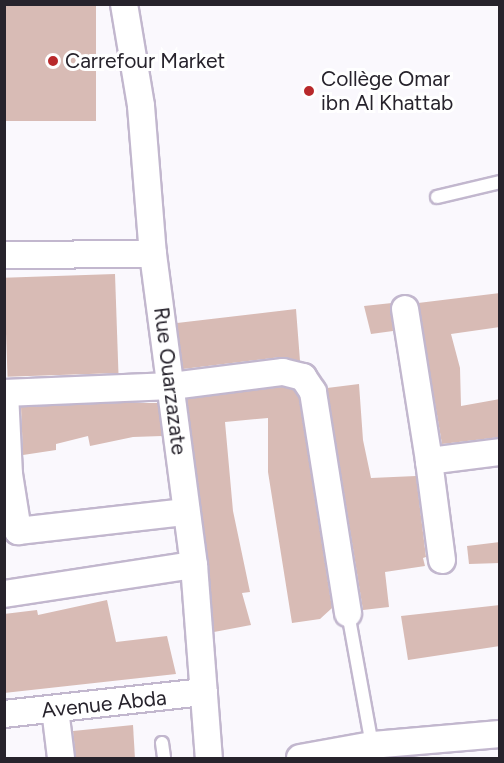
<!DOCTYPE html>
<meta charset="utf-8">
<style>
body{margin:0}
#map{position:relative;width:504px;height:763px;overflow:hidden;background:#faf8fd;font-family:Figtree,sans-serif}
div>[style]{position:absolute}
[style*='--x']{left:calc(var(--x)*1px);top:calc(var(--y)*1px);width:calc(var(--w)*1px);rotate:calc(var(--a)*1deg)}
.building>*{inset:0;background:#d8bbb5;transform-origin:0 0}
.roads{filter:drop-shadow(2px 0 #c2b7ce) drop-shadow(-2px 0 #c2b7ce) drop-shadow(0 2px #c2b7ce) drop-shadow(0 -2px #c2b7ce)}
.lane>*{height:12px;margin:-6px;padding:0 6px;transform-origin:6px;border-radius:6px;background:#fff}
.street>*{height:26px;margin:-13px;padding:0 13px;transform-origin:13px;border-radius:13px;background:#fff}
.dots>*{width:16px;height:16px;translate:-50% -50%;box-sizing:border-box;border:3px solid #fff;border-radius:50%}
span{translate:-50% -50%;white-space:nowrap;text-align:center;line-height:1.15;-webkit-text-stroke:6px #fff;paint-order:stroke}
.poi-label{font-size:21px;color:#27232c}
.left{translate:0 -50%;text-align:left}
.street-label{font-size:21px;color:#27232c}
.frame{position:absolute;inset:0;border:6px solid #27232c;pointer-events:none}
</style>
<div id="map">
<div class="building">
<div style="left:4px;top:4px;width:92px;height:117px"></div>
<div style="left:115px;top:274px;width:99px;height:111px;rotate:88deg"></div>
<div style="clip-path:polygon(500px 293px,500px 327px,451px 334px,460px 368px,461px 406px,500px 399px,500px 437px,442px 444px,418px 303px)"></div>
<div style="clip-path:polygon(392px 303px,393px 331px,371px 334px,364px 306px)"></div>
<div style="clip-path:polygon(296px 309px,300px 361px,281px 357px,183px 369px,177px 323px)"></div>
<div style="clip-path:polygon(359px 384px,363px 440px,371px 478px,416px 476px,426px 557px,423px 558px,425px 566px,385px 572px,389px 607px,363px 610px,327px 388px)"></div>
<div style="clip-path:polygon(282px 387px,294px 390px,299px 398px,332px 608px,320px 619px,292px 623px,268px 472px,268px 418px,225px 422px,233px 511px,250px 592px,242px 593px,251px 625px,214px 632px,187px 399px)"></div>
<div style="clip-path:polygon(119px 403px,158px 403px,162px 436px,133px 437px,90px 446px,88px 436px,56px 444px,56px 450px,23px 455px,21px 407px)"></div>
<div style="clip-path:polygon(500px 542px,500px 563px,469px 564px,467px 546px)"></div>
<div style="clip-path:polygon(107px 600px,116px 642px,167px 636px,176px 674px,4px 693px,4px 614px,37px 610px,38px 615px)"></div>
<div style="clip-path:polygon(500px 605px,500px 646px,408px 660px,401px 616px)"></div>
<div style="clip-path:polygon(133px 725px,135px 759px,76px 759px,73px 731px)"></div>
</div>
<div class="roads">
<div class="lane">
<div style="--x:437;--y:197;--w:65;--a:-13.4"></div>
<div style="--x:348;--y:613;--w:134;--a:79.7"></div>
<div style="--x:162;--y:743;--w:15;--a:82"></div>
</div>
<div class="street">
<div style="--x:124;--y:4;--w:103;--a:80.5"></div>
<div style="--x:141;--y:106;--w:148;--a:85.4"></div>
<div style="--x:153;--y:254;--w:314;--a:82.5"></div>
<div style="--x:194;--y:565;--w:194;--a:85.6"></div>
<div style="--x:4;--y:255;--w:149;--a:-0.4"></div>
<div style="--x:405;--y:309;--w:154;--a:81"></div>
<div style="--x:4;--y:393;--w:168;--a:-2.4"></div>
<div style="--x:172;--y:386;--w:112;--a:-7.2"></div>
<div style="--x:283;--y:372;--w:21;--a:14"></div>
<div style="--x:303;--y:377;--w:18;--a:56"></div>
<div style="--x:313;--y:392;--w:224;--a:81"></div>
<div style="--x:5;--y:393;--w:81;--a:87.2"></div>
<div style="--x:9;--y:474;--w:58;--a:81"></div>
<div style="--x:18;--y:531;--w:169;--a:-6.5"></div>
<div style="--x:442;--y:560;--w:100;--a:-97.5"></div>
<div style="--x:429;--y:461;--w:72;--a:-7.2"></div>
<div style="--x:4;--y:594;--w:192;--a:-8.7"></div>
<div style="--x:55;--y:709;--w:49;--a:83"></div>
<div style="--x:4;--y:714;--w:201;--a:-6.3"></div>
<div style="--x:300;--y:758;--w:73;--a:-10.2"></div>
<div style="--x:372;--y:745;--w:128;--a:-4.9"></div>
</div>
</div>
<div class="dots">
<div style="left:53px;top:61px;background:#b8292b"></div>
<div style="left:309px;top:91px;background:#b8292b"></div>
</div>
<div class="poi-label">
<span class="left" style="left:65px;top:61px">Carrefour Market</span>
<span class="left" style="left:321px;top:91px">Collège Omar<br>ibn Al Khattab</span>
</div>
<div class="street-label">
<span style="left:170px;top:381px;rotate:83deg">Rue Ouarzazate</span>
<span style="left:104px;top:704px;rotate:-6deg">Avenue Abda</span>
</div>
<div class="frame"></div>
</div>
